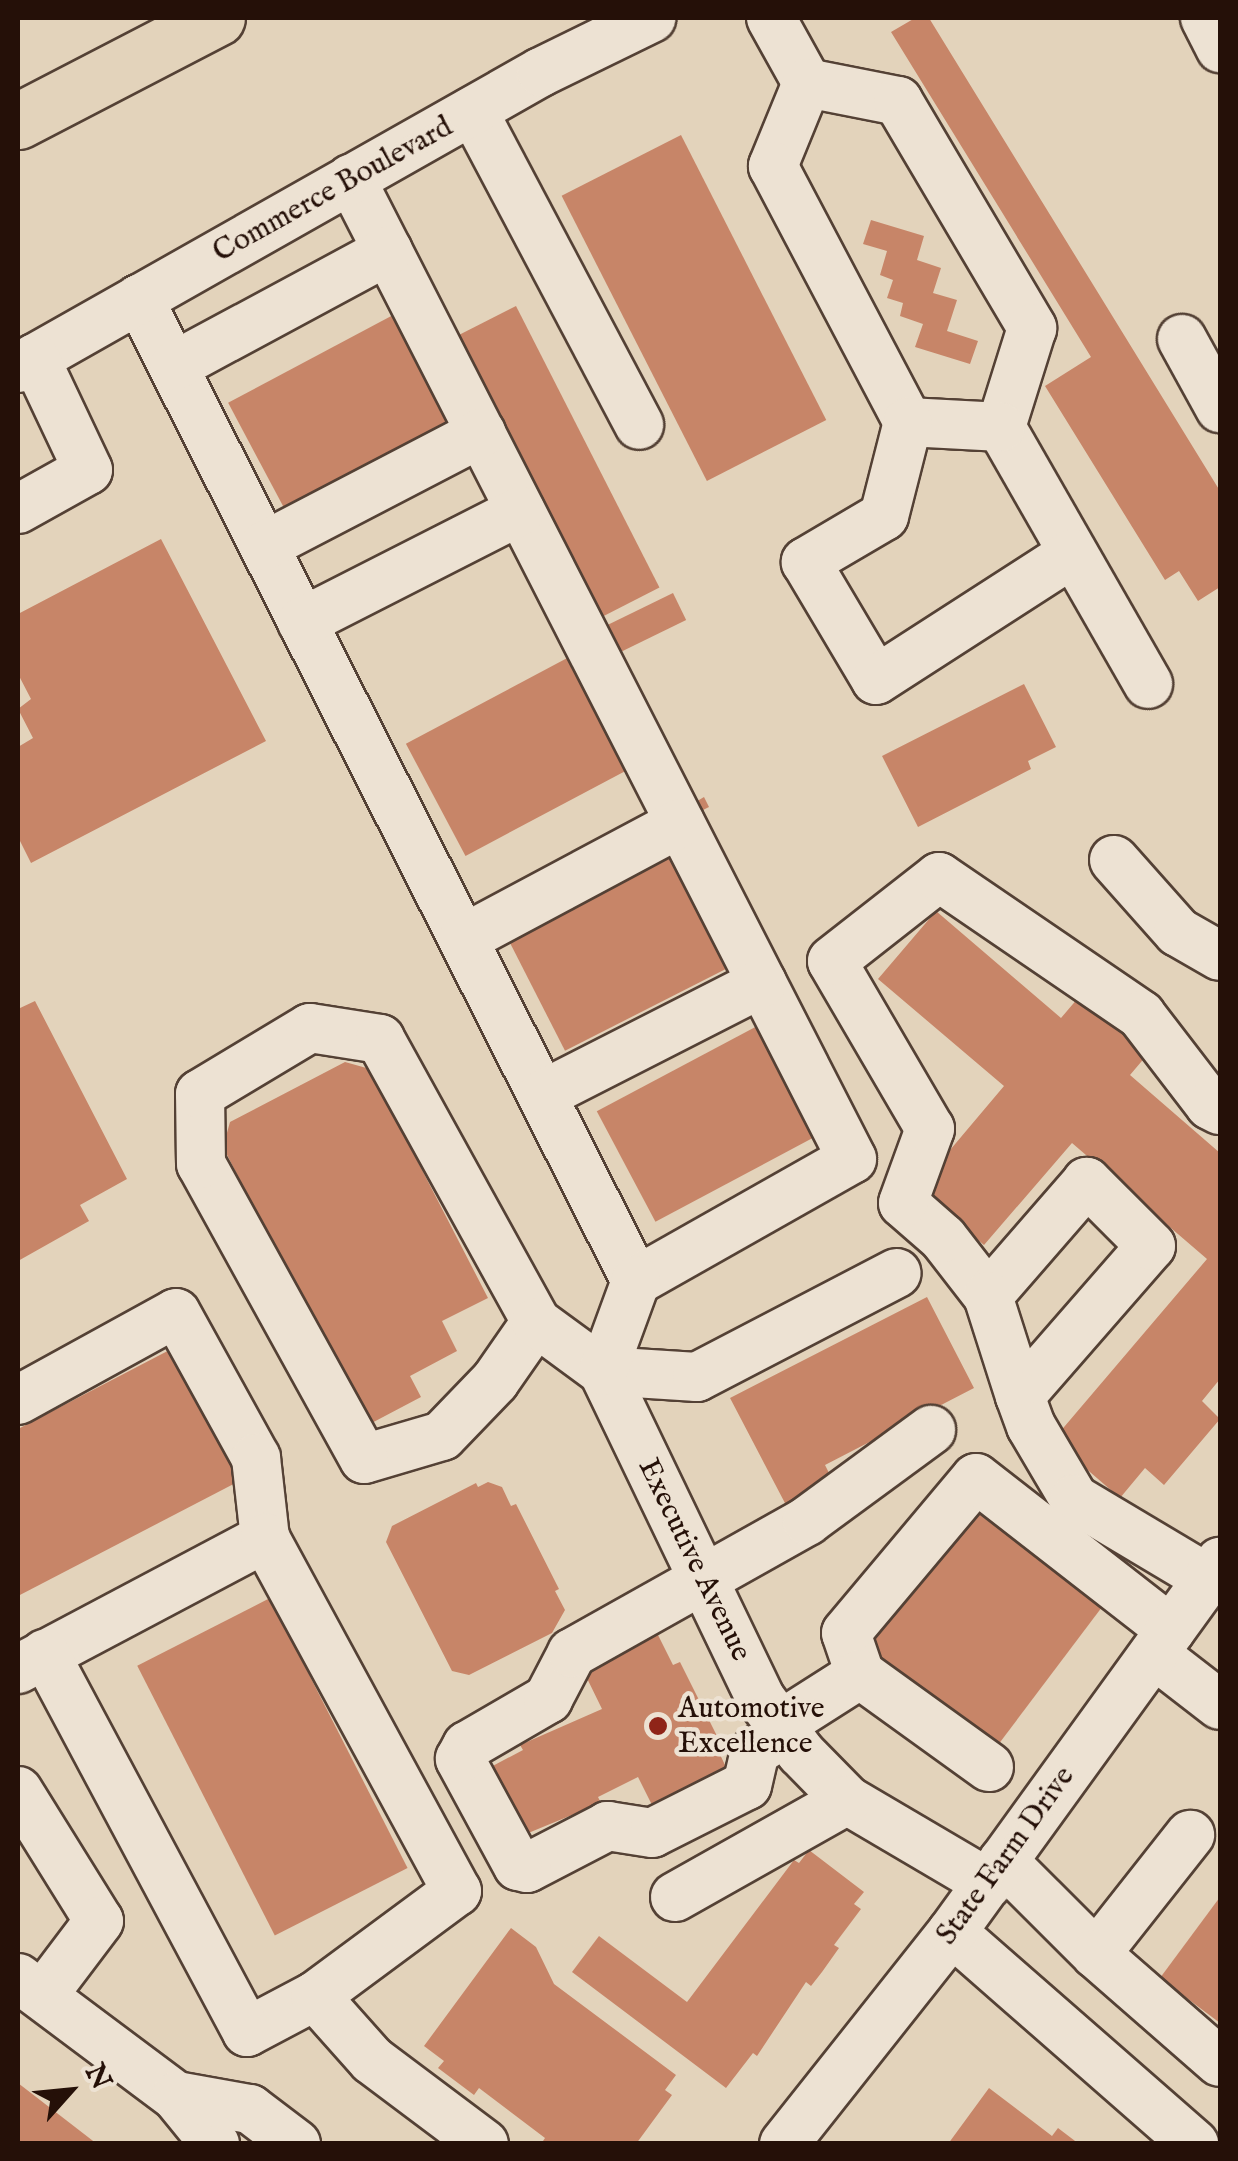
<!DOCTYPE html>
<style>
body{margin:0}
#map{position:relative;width:1238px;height:2161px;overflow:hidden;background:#e3d3bb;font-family:"IM FELL English",serif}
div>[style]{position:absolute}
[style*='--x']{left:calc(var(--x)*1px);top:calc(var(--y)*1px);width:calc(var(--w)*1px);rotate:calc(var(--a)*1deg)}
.building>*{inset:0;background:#c78568;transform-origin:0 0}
.roads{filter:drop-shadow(2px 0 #544135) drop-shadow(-2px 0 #544135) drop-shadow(0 2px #544135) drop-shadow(0 -2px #544135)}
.minor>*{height:48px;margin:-24px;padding:0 24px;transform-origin:24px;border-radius:24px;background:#ede2d3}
.highway>*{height:55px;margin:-27.5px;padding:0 27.5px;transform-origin:27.5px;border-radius:27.5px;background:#e3d3bb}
.dots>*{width:28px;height:28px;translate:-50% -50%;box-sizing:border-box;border:5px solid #ede2d3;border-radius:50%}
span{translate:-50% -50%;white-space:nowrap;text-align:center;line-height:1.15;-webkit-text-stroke:9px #ede2d3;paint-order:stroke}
.street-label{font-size:30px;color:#251008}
.poi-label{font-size:30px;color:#251008}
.left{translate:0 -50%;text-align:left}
.frame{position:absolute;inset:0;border:20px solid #251008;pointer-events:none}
.north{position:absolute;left:20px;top:2041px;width:100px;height:100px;-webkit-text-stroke:8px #ede2d3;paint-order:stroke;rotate:63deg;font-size:28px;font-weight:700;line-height:40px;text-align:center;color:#251008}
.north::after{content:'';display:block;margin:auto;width:35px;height:45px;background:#251008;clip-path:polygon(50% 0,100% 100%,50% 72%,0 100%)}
</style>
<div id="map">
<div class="building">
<div style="clip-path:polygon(915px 18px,929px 18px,1220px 491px,1220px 587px,1198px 601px,1179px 571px,1165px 580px,1045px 386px,1091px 357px,891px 32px)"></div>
<div style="left:681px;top:135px;width:320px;height:134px;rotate:63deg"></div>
<div style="clip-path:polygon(871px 220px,924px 236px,917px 260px,941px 268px,933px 293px,957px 300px,947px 331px,978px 341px,970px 364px,915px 347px,923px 324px,900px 316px,903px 303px,887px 298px,893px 280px,880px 275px,887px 251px,863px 244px)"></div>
<div style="left:516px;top:306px;width:316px;height:79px;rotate:63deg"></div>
<div style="left:395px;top:314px;width:127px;height:189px;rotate:62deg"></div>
<div style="clip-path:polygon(161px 539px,266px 741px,31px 863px,18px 837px,18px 747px,33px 738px,18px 709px,31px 699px,18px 674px,18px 614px)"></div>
<div style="left:673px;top:593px;width:30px;height:86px;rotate:64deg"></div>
<div style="left:571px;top:656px;width:127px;height:187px;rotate:62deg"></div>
<div style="clip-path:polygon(1024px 684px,1056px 747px,1028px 761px,1031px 769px,918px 827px,882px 756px)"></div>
<div style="clip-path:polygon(704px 797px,709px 807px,693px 815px,689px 806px)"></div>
<div style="left:674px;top:855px;width:125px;height:186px;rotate:63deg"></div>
<div style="clip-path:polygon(936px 911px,1061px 1018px,1090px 984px,1158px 1042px,1130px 1075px,1220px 1153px,1220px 1379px,1202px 1401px,1220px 1419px,1164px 1485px,1145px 1468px,1120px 1498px,1053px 1440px,1207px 1259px,1072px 1143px,984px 1245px,918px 1188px,1004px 1086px,878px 979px)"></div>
<div style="clip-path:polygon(35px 1001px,127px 1179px,80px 1205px,89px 1221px,18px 1261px,18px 1009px)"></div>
<div style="left:761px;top:1024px;width:125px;height:186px;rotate:62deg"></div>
<div style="clip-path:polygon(345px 1062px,370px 1069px,488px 1298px,442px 1321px,457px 1351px,410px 1376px,421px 1397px,366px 1426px,223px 1147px,230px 1122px)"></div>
<div style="clip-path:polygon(927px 1297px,974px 1388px,825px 1465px,833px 1481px,786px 1505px,730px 1398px)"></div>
<div style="clip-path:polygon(181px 1344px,249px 1476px,18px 1596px,18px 1429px)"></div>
<div style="clip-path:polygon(488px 1482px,502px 1487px,511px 1506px,516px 1504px,559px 1589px,555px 1591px,565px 1610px,552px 1633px,469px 1675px,452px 1671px,386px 1542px,392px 1526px,476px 1483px,478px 1487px)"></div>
<div style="left:975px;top:1503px;width:164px;height:182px;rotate:37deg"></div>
<div style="left:270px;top:1598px;width:303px;height:149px;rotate:63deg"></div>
<div style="clip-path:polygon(654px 1627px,673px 1665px,680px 1662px,720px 1742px,715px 1744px,734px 1784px,660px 1821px,638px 1777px,598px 1797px,601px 1803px,521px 1836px,487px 1769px,523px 1750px,520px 1745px,602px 1709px,580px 1664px)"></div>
<div style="clip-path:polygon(809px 1850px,864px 1892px,854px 1904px,861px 1909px,834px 1945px,839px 1948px,822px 1972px,811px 1986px,806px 1982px,757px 2056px,753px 2053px,726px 2088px,572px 1972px,599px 1936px,687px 2002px,794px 1860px,799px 1863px)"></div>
<div style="clip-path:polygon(1220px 1897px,1220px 2023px,1160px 1978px)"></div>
<div style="clip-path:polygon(511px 1928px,536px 1947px,554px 1984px,676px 2075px,665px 2090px,672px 2095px,636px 2144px,541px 2144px,545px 2138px,479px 2088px,474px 2095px,438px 2068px,444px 2061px,424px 2046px)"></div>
<div style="clip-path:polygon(18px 2083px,97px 2144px,18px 2144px)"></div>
<div style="clip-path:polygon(989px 2088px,1052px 2136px,1058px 2128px,1079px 2144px,948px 2144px)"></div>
</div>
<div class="roads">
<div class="minor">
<div style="--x:771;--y:18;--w:74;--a:61"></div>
<div style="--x:807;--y:83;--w:93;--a:11.2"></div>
<div style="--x:898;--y:101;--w:264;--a:59.4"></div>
<div style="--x:1032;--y:328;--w:104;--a:107.4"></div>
<div style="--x:1001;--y:427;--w:296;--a:60.2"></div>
<div style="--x:1205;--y:18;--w:34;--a:63"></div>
<div style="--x:807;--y:83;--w:90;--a:112.3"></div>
<div style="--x:773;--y:166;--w:289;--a:62.2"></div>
<div style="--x:908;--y:422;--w:93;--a:3.1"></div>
<div style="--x:473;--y:111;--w:355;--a:62.1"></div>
<div style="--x:139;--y:299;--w:1101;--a:63.16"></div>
<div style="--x:636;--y:1281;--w:248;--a:-29.5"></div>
<div style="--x:852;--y:1159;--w:1101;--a:-117.08"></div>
<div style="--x:1182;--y:339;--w:79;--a:61.2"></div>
<div style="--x:174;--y:366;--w:243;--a:-28.3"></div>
<div style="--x:18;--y:368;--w:601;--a:-29.51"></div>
<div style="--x:541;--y:72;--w:123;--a:-26.1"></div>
<div style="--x:908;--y:422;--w:97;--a:104.3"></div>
<div style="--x:884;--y:516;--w:91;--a:149.5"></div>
<div style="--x:806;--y:562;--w:137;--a:59.3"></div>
<div style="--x:876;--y:680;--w:234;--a:-32.8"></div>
<div style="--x:18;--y:509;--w:80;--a:-29.1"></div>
<div style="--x:88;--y:470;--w:124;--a:-115.3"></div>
<div style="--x:264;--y:546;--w:245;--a:-27.5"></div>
<div style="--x:302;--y:622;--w:245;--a:-27"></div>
<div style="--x:1114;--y:860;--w:96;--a:48.4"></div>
<div style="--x:1178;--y:932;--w:48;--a:29.7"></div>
<div style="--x:463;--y:939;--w:246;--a:-28.1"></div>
<div style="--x:542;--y:1095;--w:247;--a:-27"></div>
<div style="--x:988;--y:1296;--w:73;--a:-127.8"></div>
<div style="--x:943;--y:1238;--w:53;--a:-138.8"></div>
<div style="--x:903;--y:1203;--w:79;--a:-70"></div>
<div style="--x:930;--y:1129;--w:194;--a:-120.3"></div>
<div style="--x:832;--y:961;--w:136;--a:-38.1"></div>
<div style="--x:939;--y:877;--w:245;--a:34.3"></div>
<div style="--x:1141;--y:1015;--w:113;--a:52.5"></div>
<div style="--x:1210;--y:1105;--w:11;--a:27"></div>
<div style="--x:536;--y:1322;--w:72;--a:124.8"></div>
<div style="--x:495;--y:1381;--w:76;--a:133.9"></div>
<div style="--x:442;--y:1436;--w:81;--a:163.6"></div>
<div style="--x:364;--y:1459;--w:337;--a:-118.9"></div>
<div style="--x:201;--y:1164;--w:70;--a:-90.8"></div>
<div style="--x:200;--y:1094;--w:128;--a:-31"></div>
<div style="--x:310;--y:1028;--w:71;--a:8.9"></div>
<div style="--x:380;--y:1039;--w:323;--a:61.1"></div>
<div style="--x:536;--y:1322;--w:83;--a:36.2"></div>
<div style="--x:603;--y:1371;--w:94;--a:3.7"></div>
<div style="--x:697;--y:1377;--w:225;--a:-27.5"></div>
<div style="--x:603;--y:1371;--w:364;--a:64.3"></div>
<div style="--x:761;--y:1699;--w:67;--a:53.5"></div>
<div style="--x:801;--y:1753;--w:66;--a:45.6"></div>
<div style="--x:847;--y:1800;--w:164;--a:30.5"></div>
<div style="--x:603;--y:1371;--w:96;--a:-69.9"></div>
<div style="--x:1020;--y:1396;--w:199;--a:-48.9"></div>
<div style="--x:1151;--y:1246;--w:91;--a:-135"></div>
<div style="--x:1087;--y:1182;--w:151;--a:131"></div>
<div style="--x:988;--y:1296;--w:105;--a:72.3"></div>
<div style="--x:1020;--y:1396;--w:32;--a:70"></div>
<div style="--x:1031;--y:1426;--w:85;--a:59.5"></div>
<div style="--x:1074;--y:1499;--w:156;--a:30.8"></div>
<div style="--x:18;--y:1400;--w:180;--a:-28.8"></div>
<div style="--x:176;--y:1313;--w:166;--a:61.1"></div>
<div style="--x:256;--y:1458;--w:81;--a:83.6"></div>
<div style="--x:1154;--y:1654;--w:83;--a:37.7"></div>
<div style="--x:18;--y:1669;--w:280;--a:-27.9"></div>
<div style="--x:265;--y:1538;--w:402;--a:61.5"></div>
<div style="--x:457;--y:1891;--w:177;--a:143.5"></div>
<div style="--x:315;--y:1996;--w:77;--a:152.1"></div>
<div style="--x:247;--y:2032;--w:429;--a:-118.1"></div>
<div style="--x:860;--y:1674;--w:43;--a:-108.9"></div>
<div style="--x:846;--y:1633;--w:202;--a:-50"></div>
<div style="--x:976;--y:1478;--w:247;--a:37.9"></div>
<div style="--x:780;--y:1725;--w:95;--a:-32.5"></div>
<div style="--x:860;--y:1674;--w:159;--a:35.8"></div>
<div style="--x:786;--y:1732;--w:36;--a:148"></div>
<div style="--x:755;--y:1751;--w:35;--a:103"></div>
<div style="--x:747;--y:1785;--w:106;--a:153.2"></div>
<div style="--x:652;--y:1833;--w:45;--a:-171"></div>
<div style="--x:608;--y:1826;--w:91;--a:152.6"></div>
<div style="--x:527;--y:1868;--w:9;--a:-167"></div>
<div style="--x:518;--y:1866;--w:122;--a:-118.5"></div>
<div style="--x:460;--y:1759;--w:15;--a:-62"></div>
<div style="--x:467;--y:1746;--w:94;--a:-30.1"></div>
<div style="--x:548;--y:1699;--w:52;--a:-62.4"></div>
<div style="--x:572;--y:1653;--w:270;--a:-29.3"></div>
<div style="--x:807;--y:1521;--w:154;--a:-36.3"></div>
<div style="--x:18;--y:1791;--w:153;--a:58.1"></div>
<div style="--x:99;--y:1921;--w:93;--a:127.1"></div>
<div style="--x:1003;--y:1861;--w:132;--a:45"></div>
<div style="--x:1096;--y:1954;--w:152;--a:-51.7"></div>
<div style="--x:675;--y:1897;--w:197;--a:-29.4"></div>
<div style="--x:952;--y:1932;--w:322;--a:41.2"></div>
<div style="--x:1096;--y:1954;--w:164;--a:41.1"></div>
<div style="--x:18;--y:1978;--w:197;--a:36.8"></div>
<div style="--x:176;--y:2096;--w:62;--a:50.9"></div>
<div style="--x:315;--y:1996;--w:86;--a:48.3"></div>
<div style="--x:372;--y:2060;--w:140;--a:36.9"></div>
<div style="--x:176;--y:2096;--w:75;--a:10"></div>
<div style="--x:250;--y:2109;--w:58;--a:37.3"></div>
<div style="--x:784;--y:2144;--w:270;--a:-51.6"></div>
<div style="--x:952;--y:1932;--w:457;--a:-54.1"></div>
</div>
<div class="highway">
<div style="--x:18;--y:121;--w:224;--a:-27.4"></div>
</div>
</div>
<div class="dots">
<div style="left:658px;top:1726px;background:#8f2418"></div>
</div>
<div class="street-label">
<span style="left:333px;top:190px;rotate:-29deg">Commerce Boulevard</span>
<span style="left:694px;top:1560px;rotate:64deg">Executive Avenue</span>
<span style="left:1006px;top:1856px;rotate:-54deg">State Farm Drive</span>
</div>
<div class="poi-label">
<span class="left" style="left:678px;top:1726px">Automotive<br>Excellence</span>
</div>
<div class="frame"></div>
<div class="north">N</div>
</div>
